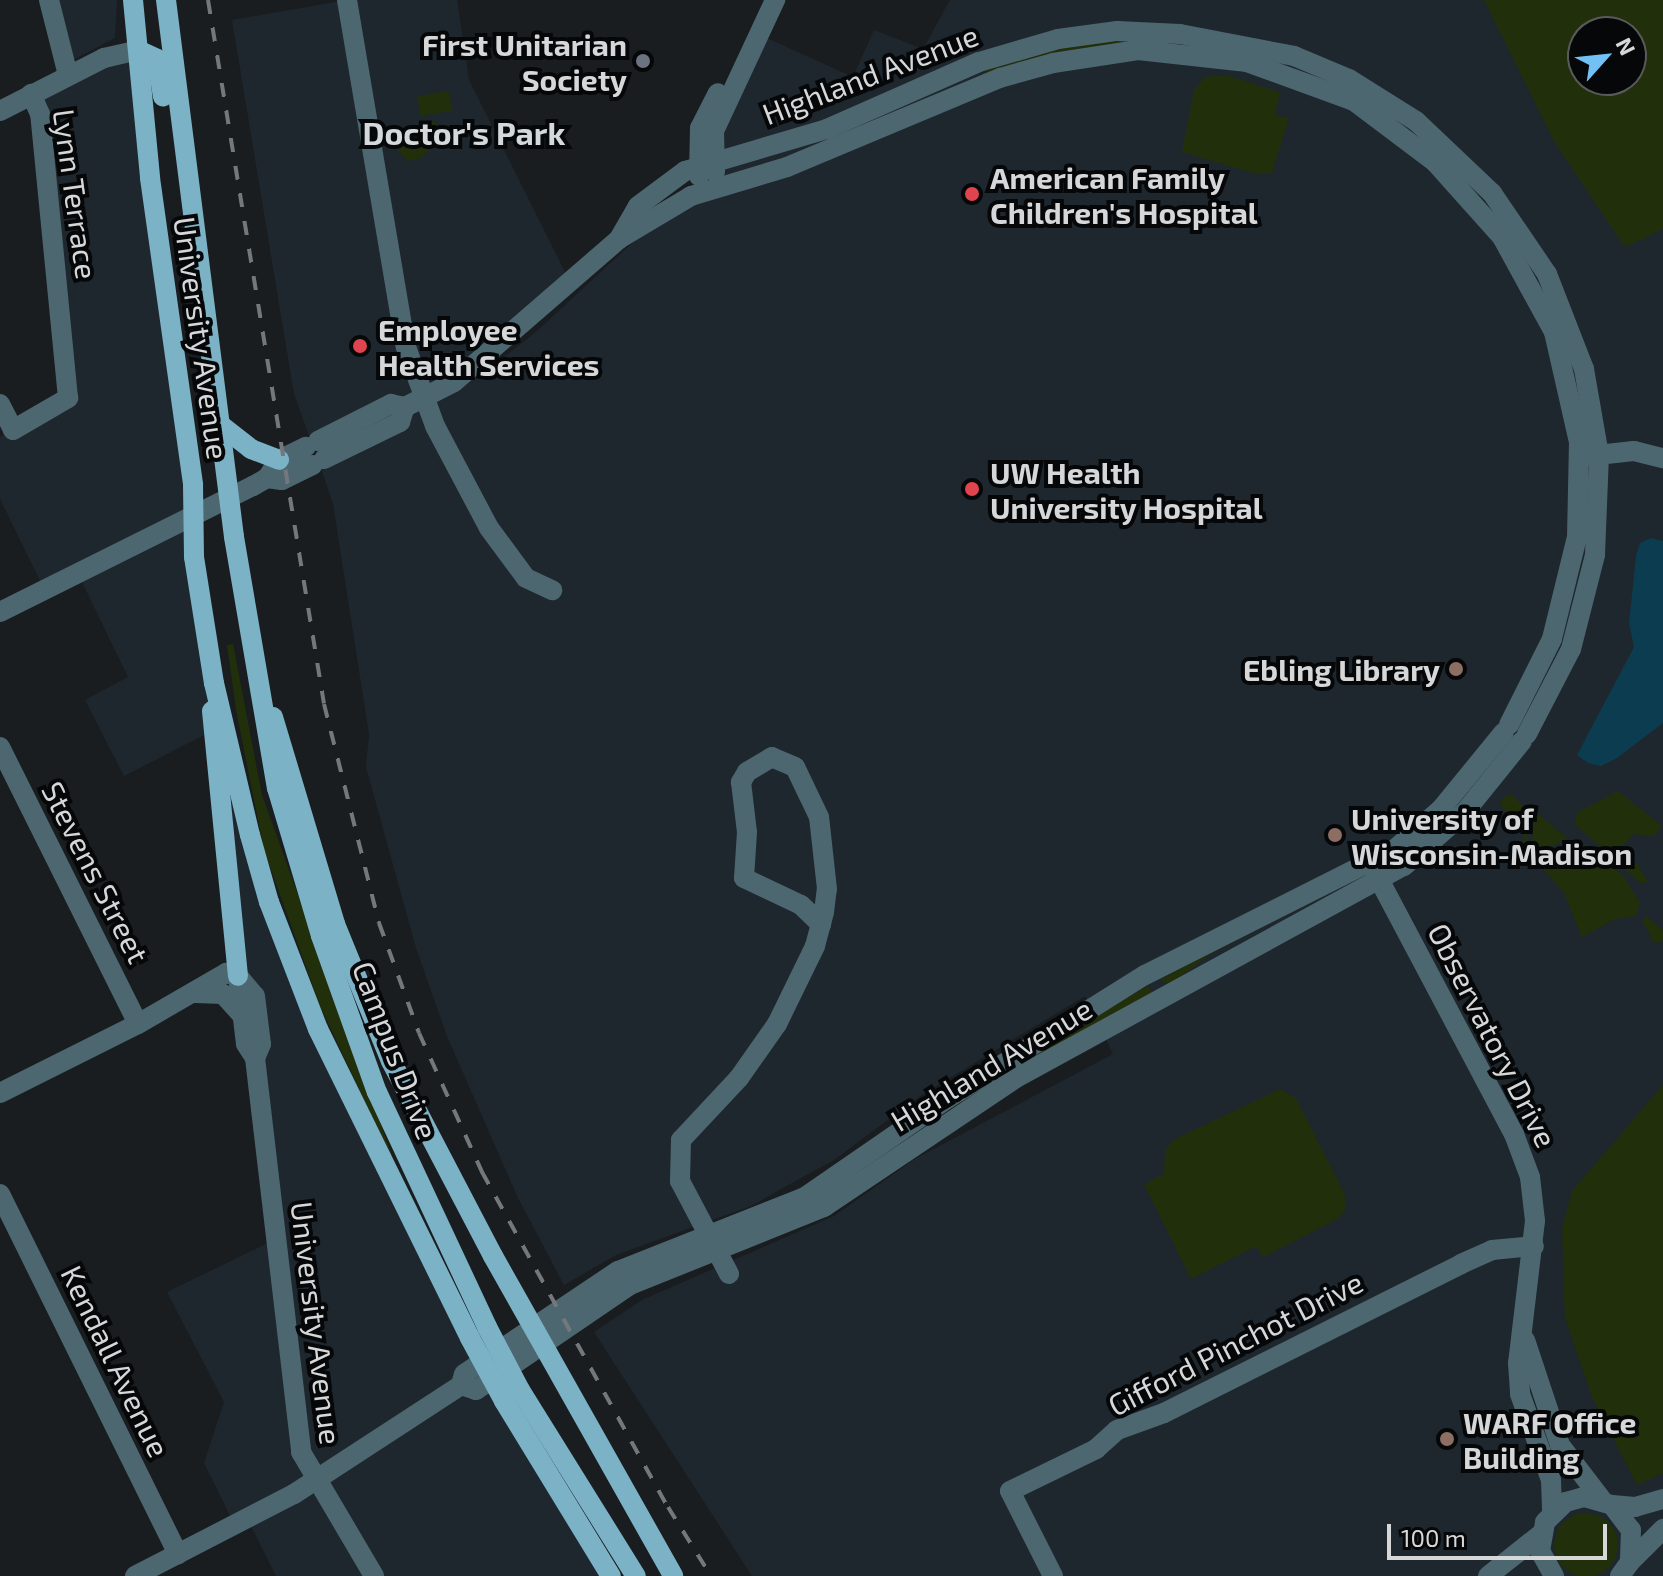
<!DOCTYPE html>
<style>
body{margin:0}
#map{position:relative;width:1663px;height:1576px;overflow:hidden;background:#191d20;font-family:"Exo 2",sans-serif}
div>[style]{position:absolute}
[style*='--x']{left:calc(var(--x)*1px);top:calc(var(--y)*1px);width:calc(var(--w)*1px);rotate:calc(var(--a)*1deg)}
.built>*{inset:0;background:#1e272e}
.green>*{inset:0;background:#222f0b;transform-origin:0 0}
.round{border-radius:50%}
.water>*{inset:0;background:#0c3c4f}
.minor>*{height:20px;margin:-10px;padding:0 10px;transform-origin:10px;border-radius:10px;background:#4d6770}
.major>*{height:20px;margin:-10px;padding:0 10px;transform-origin:10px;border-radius:10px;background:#7cb2c6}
.rail>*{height:4px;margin-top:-2px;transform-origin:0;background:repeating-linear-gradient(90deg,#75787b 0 14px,transparent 0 28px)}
.major-bridge>*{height:20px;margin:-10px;padding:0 10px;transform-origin:10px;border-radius:10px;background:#7cb2c6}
.dots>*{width:22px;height:22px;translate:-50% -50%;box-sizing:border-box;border:4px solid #060708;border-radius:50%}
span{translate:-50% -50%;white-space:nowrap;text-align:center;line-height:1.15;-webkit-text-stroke:8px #060708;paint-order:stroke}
.poi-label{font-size:30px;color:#d5d7d9;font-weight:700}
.right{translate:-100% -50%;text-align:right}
.left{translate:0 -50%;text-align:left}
.street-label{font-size:30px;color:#d5d7d9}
.neighbourhood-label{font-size:32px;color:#d3d8dc;font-weight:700}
.north{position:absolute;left:1567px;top:16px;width:80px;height:80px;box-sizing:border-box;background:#060708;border:2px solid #595a5c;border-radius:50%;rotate:63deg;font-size:22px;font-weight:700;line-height:32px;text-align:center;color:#d5d7d9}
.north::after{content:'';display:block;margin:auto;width:28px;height:36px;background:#72c1f5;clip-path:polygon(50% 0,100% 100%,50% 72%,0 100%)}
.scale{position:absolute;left:1387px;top:1524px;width:220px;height:36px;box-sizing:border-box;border:4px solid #d5d7d9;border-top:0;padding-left:10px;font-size:24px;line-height:28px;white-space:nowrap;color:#d5d7d9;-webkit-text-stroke:6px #060708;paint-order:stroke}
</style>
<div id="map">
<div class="built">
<div style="clip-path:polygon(53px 0,117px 0,115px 38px,69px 62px)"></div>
<div style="clip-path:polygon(evenodd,347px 0,457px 0,469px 80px,571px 284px,450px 386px,490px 368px,536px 332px,632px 243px,690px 206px,727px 194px,716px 146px,767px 38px,853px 77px,874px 30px,923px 49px,950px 0,1663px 0,1663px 1576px,752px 1576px,594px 1332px,642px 1300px,834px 1216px,915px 1159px,1113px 1054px,1085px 996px,920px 1096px,834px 1160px,790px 1184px,751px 1206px,616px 1255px,564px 1285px,518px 1198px,447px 1036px,416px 948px,366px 767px,369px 734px,333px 504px,319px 462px,405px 407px,312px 444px,294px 394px,232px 20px,347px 0,1583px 32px,1631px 32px,1631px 80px,1583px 80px,1583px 32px)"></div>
<div style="clip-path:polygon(138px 50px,194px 557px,269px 902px,470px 1338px,611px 1576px,276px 1576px,248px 1520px,235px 1526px,204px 1463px,224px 1402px,167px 1292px,276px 1239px,210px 732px,124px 776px,85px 700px,128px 677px,79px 576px,46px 593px,0 499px,0 437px,67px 402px,31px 94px)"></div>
</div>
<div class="green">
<div style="clip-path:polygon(evenodd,1484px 0,1663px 0,1663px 229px,1625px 247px,1555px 143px,1484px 0,1631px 32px,1631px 80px,1583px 80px,1583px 32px,1631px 32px)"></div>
<div style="clip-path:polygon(1134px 37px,1134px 43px,1064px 51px,977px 78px,993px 65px,1037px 51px)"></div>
<div style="clip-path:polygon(1226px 75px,1280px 92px,1275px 115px,1289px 118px,1272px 173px,1256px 174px,1182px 152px,1194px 90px,1205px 77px)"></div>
<div style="left:449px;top:91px;width:20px;height:32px;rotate:81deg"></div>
<div style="clip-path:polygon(432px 121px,442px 127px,441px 139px,421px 158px,407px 161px,398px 150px,402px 132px)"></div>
<div style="clip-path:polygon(233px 644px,262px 795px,398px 1172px,320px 1006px,264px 850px,236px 710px,227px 645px)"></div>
<div style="clip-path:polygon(1618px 791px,1662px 826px,1654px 836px,1634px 834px,1622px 846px,1621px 855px,1638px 865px,1648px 881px,1641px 884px,1574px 823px,1578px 812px)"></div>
<div style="clip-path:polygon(1509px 793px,1522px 804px,1528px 827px,1528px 839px,1520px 853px,1518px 843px,1525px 840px,1520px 826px,1499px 803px)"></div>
<div style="clip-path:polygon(1537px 813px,1567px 838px,1532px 858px,1533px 816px)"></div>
<div style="clip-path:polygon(1571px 846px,1594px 850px,1624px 877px,1640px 903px,1636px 916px,1615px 919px,1582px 937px,1564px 893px,1537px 862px)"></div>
<div style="clip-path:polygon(1337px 887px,1211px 954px,1171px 984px,1159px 980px)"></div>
<div style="clip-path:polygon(1646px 916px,1663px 930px,1663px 941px,1654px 943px,1643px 922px)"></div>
<div style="clip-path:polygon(1147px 986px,1156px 994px,949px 1111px,1029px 1056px)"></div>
<div style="clip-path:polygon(1663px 1085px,1663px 1473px,1637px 1485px,1592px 1397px,1565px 1318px,1562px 1228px,1572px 1191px)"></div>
<div style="clip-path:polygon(1280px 1089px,1296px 1098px,1345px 1195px,1346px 1208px,1339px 1218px,1263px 1257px,1257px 1246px,1191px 1279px,1144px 1184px,1164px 1174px,1165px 1151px,1173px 1140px)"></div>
<div class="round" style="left:1554px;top:1513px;width:64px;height:64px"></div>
</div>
<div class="water">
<div style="clip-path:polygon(1651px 538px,1663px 541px,1663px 723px,1617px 758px,1601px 766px,1588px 763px,1577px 755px,1634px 647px,1629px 623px,1636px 556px,1640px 543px)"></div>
</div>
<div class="minor">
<div style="--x:49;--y:0;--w:77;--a:75.8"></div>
<div style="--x:347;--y:0;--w:352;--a:80.4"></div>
<div style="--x:406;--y:347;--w:84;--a:69.8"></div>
<div style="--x:435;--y:426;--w:115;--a:62.1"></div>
<div style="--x:489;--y:528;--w:62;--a:53.5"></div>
<div style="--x:526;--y:578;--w:29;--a:25"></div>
<div style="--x:0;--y:111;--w:117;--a:-27"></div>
<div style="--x:104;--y:58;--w:35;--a:-13"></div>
<div style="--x:715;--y:172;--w:41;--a:-91.4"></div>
<div style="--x:714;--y:131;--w:145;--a:-65"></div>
<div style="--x:699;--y:176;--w:48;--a:-88.8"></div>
<div style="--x:700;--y:128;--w:39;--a:-63"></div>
<div style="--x:619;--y:239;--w:38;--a:-60"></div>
<div style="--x:638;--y:206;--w:59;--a:-36.7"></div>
<div style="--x:685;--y:171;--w:148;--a:-16.5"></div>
<div style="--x:827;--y:129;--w:166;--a:-23.8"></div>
<div style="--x:979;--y:62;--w:82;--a:-16.2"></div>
<div style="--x:1058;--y:39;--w:60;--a:-7.7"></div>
<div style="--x:1117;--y:31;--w:63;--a:2.7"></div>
<div style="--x:1180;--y:34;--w:116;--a:10.9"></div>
<div style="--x:1294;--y:56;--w:60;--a:22.7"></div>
<div style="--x:1349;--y:79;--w:79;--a:32.1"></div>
<div style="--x:1416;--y:121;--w:105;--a:43.5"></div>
<div style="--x:1492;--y:193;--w:98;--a:55.8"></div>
<div style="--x:1547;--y:274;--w:102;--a:68.7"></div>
<div style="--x:1584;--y:369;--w:87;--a:80.1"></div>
<div style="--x:1599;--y:455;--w:100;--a:92.3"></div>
<div style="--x:1595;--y:555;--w:97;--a:104.3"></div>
<div style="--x:1571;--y:649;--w:96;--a:117.4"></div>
<div style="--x:0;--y:404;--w:29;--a:63"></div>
<div style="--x:13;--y:430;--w:64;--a:-30.2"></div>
<div style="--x:68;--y:398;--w:285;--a:-95.6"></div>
<div style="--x:40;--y:114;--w:22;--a:-114"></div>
<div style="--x:318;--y:441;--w:82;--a:-26.9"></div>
<div style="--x:391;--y:404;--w:14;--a:12"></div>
<div style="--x:405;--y:407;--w:55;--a:-27"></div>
<div style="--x:454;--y:382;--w:218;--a:-40.9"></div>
<div style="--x:619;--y:239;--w:84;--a:-30.8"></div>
<div style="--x:691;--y:196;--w:100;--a:-16.8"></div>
<div style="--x:787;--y:167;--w:231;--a:-22.7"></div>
<div style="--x:1000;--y:78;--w:55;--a:-15.8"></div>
<div style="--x:1053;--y:63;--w:86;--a:-8.7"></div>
<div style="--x:1138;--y:50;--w:110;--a:6.3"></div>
<div style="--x:1247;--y:62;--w:114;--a:20"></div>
<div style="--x:1354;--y:101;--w:101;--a:37"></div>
<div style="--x:1435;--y:162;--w:101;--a:48.2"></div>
<div style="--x:1502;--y:237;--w:108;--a:61.3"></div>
<div style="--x:1554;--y:332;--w:113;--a:77.2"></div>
<div style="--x:1579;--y:442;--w:95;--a:91.2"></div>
<div style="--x:1577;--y:537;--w:105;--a:103.8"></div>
<div style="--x:1552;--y:639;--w:96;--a:116.6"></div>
<div style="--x:1588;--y:456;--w:46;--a:-6.2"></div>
<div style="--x:1634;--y:451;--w:30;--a:14"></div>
<div style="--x:324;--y:459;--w:85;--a:-26"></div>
<div style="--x:400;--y:422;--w:16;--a:-72"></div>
<div style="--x:267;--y:478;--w:15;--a:8"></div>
<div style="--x:282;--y:480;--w:34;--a:-26"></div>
<div style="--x:0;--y:612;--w:283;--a:-26.5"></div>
<div style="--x:253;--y:486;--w:16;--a:-30"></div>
<div style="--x:267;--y:478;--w:22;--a:-56"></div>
<div style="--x:279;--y:460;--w:30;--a:-26"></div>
<div style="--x:0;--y:747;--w:309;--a:63.5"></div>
<div style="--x:1373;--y:868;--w:301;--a:62.1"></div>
<div style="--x:1514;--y:1134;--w:46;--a:69.6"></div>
<div style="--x:1530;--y:1177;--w:44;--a:83.5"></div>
<div style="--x:1535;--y:1221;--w:143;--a:96.8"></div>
<div style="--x:1518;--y:1363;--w:31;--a:86"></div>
<div style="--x:1520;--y:1394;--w:91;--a:70.2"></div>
<div style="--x:1551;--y:1480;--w:33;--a:88"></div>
<div style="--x:238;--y:976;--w:68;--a:83.3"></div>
<div style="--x:246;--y:1044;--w:17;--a:57"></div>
<div style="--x:255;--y:1058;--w:397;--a:83.3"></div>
<div style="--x:301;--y:1452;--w:144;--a:59.5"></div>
<div style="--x:195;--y:993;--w:28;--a:2"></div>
<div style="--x:223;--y:994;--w:30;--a:48"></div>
<div style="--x:0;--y:1093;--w:154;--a:-26.6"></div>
<div style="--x:138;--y:1024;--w:102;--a:-30.1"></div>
<div style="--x:226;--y:973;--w:12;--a:14"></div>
<div style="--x:238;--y:976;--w:26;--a:50"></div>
<div style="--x:255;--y:996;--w:48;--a:82.9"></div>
<div style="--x:261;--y:1044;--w:15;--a:113"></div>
<div style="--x:0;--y:1194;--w:402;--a:63.7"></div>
<div style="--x:729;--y:1274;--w:105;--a:-117.8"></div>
<div style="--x:680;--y:1181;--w:41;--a:-88.6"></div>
<div style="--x:681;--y:1140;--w:85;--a:-46.9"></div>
<div style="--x:739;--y:1078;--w:66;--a:-54.9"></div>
<div style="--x:777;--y:1024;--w:87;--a:-64"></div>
<div style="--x:815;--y:946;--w:23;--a:-75"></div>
<div style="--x:821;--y:924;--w:12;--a:-76"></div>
<div style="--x:824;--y:912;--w:23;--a:-83"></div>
<div style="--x:827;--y:889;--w:72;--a:-96.3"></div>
<div style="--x:819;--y:817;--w:55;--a:-115.6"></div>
<div style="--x:795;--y:767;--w:25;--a:-157"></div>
<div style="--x:772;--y:757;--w:29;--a:149"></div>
<div style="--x:747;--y:772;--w:12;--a:121"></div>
<div style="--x:741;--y:782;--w:50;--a:83.2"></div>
<div style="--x:747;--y:832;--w:46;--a:93.7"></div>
<div style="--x:744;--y:878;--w:63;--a:25.3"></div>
<div style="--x:801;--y:905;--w:28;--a:44"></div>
<div style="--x:1525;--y:1340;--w:111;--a:71.6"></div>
<div style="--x:1560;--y:1445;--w:69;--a:52.6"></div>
<div style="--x:461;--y:1385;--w:16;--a:18"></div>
<div style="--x:476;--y:1390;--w:186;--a:-34.3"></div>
<div style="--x:630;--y:1285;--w:209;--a:-21.9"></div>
<div style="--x:824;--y:1207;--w:231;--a:-33.9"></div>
<div style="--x:1016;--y:1078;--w:442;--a:-28.7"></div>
<div style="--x:1404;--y:866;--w:80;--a:-41.5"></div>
<div style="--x:1464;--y:813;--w:92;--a:-51.1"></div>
<div style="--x:1612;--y:1505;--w:23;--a:5"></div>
<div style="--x:1635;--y:1507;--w:29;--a:-16"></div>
<div style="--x:1630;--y:1562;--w:47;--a:-45"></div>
<div style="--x:135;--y:1576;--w:179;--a:-27.3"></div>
<div style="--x:294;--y:1494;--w:199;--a:-33.1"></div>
<div style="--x:461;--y:1385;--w:11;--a:-75"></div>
<div style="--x:464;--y:1374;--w:185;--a:-33.8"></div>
<div style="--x:618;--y:1271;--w:201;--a:-21.6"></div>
<div style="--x:805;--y:1197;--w:173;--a:-34.6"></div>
<div style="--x:947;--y:1099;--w:234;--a:-32.1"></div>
<div style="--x:1145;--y:975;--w:280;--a:-26.7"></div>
<div style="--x:1395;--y:849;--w:61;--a:-41"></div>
<div style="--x:1441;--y:809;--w:99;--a:-50.7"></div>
<div style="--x:1053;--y:1576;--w:95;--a:-116.8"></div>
<div style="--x:1010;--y:1491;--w:96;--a:-26"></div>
<div style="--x:1096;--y:1449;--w:28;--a:-42"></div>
<div style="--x:1117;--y:1430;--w:50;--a:-19.9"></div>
<div style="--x:1164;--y:1413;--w:332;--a:-26.6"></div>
<div style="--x:1461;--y:1264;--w:34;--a:-24"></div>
<div style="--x:1492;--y:1250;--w:42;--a:-5.4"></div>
<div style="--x:1488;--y:1576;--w:68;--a:-38.4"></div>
<div style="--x:1554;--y:1576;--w:29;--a:-119"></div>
<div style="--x:1540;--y:1551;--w:29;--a:-80"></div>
<div style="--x:1545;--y:1522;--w:29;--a:-44"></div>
<div style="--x:1566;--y:1502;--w:19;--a:-16"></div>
<div style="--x:1584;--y:1497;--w:29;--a:16"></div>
<div style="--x:1612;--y:1505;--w:31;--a:53"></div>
<div style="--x:1631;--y:1530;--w:32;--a:92"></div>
<div style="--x:1630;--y:1562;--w:17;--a:126"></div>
</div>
<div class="major">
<div style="--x:133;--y:0;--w:179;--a:84.5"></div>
<div style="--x:150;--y:178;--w:310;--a:82"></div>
<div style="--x:193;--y:485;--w:72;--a:89.2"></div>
<div style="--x:194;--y:557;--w:128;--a:81"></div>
<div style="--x:214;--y:683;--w:156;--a:76.7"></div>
<div style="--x:250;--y:835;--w:70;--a:74.2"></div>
<div style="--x:269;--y:902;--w:136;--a:68.9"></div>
<div style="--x:318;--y:1029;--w:344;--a:63.8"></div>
<div style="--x:166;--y:0;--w:541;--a:82.78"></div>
<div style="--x:234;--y:537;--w:255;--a:80.3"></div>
<div style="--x:277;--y:788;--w:154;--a:73.4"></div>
<div style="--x:321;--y:936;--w:166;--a:70.3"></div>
<div style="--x:377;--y:1092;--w:259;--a:64.9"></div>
<div style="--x:138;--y:50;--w:21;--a:25"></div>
<div style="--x:157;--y:59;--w:38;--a:81"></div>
<div style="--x:223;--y:427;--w:36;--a:38"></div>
<div style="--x:251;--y:449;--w:30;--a:21"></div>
<div style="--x:212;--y:711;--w:266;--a:84.4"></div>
<div style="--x:273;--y:717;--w:216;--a:73.3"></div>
<div style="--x:335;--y:924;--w:148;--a:67.8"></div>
<div style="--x:391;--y:1061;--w:220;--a:62.4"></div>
<div style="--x:493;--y:1256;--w:367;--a:60.6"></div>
<div style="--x:520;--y:1390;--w:219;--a:58.1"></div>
<div style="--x:504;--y:1401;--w:205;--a:58.6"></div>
</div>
<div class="rail">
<div style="--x:208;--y:0;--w:713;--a:80.64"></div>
<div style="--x:324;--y:704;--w:226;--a:75.9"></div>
<div style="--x:379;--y:923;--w:117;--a:70"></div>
<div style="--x:419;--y:1033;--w:153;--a:65.6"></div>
<div style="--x:482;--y:1172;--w:383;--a:61"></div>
<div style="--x:668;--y:1507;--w:81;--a:58.1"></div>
</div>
<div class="major-bridge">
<div style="--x:487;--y:1327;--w:71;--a:62.4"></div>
<div style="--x:470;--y:1338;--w:72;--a:61.6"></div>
</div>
<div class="dots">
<div style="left:643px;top:61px;background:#6b7280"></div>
<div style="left:972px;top:194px;background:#e0444e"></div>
<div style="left:360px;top:346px;background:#e0444e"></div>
<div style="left:972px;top:489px;background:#e0444e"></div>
<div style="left:1456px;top:669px;background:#8d6e63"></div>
<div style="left:1335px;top:835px;background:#8d6e63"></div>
<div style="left:1447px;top:1439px;background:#8d6e63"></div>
</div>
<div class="poi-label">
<span class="right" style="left:627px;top:61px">First Unitarian<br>Society</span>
<span class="left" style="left:990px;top:194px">American Family<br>Children's Hospital</span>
<span class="left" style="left:378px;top:346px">Employee<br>Health Services</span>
<span class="left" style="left:990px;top:489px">UW Health<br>University Hospital</span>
<span class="right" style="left:1440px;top:669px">Ebling Library</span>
<span class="left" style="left:1351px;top:835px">University of<br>Wisconsin-Madison</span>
<span class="left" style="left:1463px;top:1439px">WARF Office<br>Building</span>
</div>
<div class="street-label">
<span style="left:870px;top:74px;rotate:-21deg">Highland Avenue</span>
<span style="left:76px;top:194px;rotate:82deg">Lynn Terrace</span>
<span style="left:202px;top:338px;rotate:82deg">University Avenue</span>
<span style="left:96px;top:872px;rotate:63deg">Stevens Street</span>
<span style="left:1493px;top:1035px;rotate:63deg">Observatory Drive</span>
<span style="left:396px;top:1050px;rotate:69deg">Campus Drive</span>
<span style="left:991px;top:1064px;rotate:-31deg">Highland Avenue</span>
<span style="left:317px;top:1323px;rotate:83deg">University Avenue</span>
<span style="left:1235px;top:1343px;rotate:-27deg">Gifford Pinchot Drive</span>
<span style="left:116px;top:1361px;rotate:64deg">Kendall Avenue</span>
</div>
<div class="neighbourhood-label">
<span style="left:464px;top:132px">Doctor's Park</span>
</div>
<div class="north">N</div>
<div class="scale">100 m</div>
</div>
